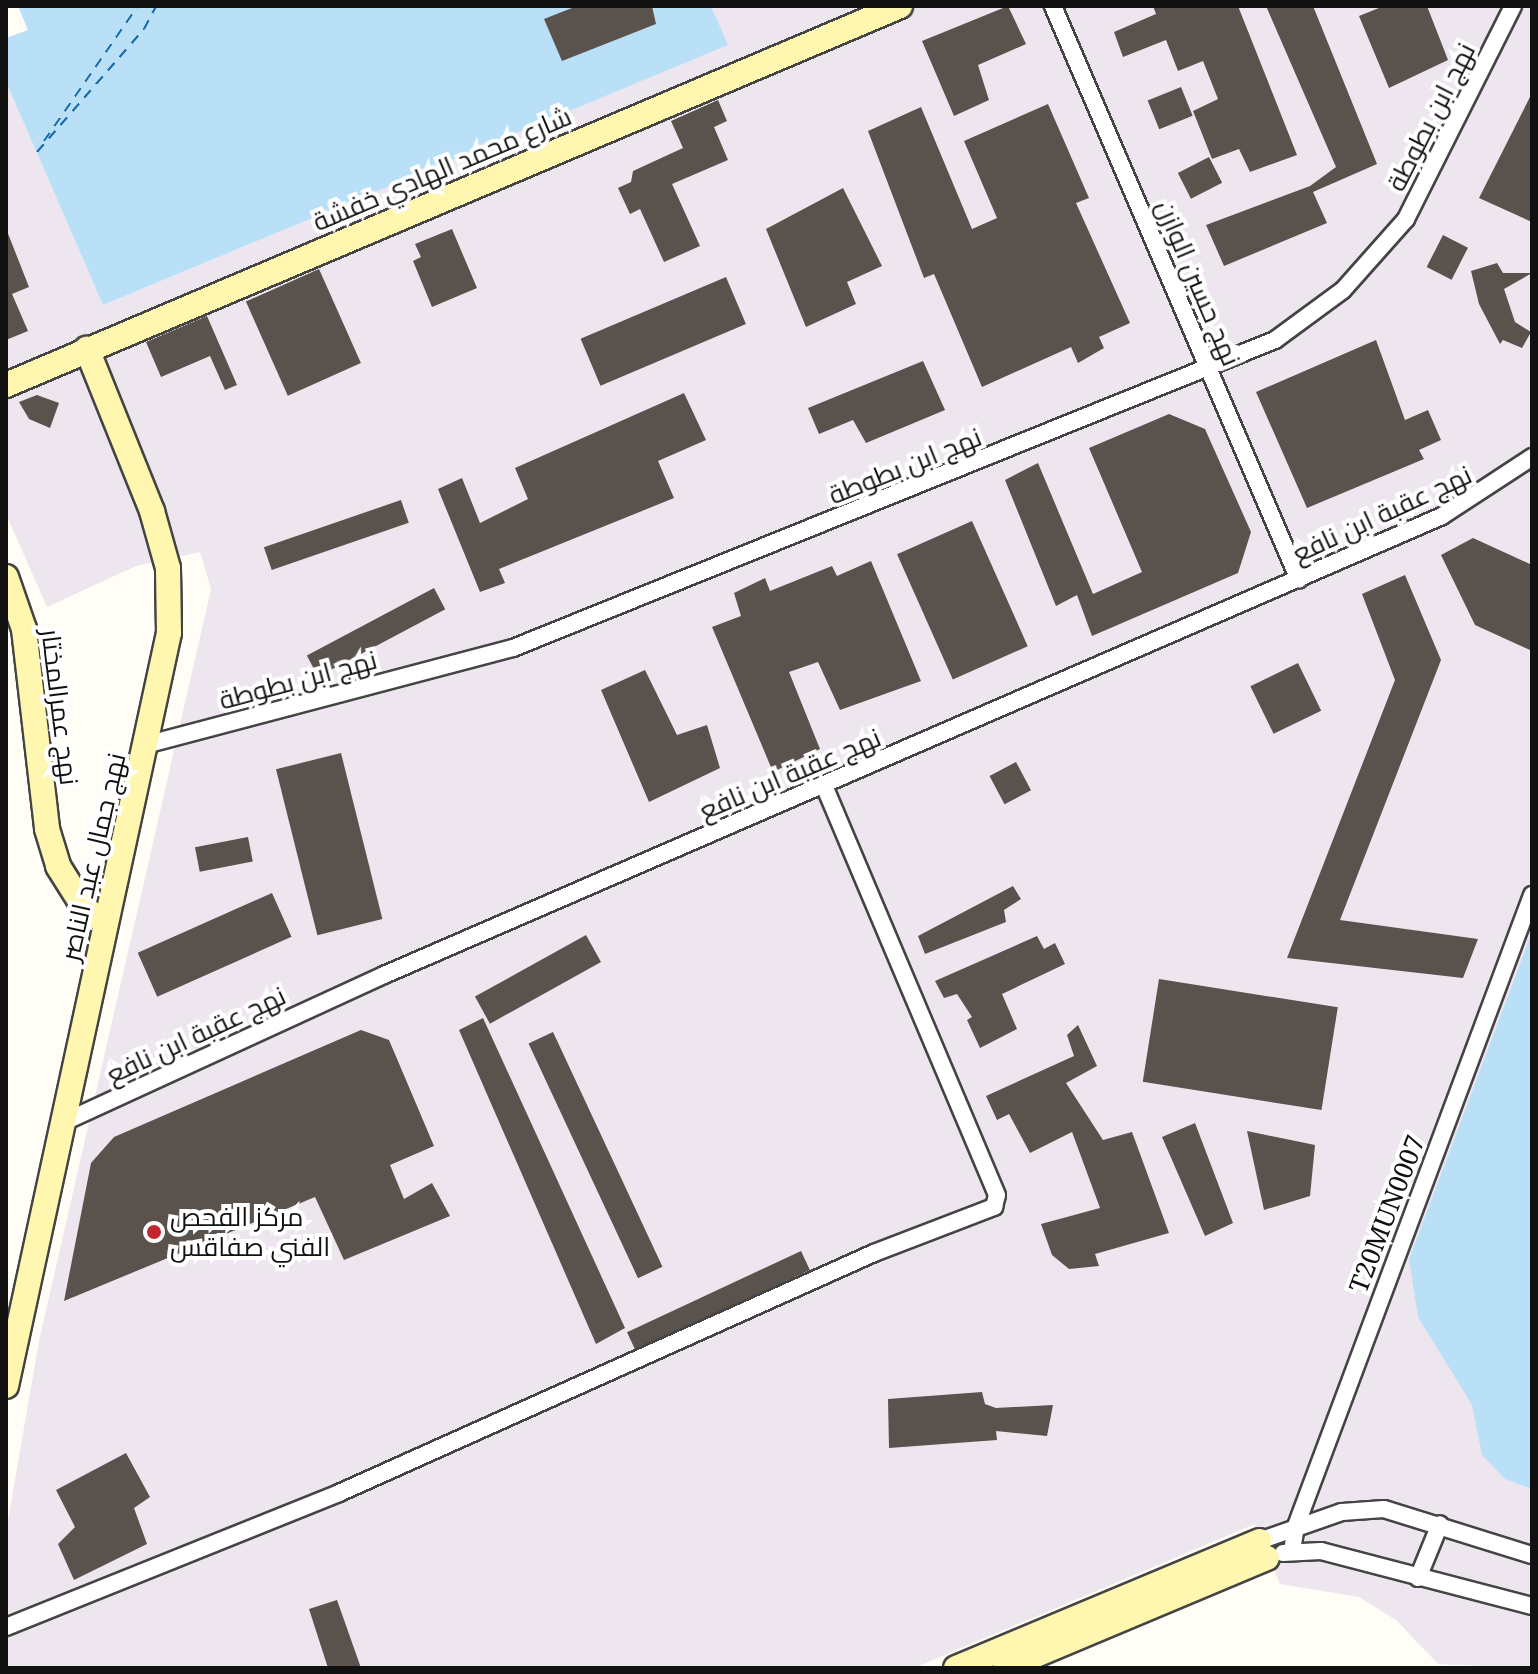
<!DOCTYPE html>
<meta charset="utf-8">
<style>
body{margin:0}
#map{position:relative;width:1538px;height:1674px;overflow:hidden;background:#fffdf5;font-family:"Noto Serif",Cairo,serif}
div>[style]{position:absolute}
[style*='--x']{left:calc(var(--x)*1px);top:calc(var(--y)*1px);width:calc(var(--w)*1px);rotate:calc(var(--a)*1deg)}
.industrial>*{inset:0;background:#eee6ef}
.water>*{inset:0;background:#b9e0f7}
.ferry>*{height:2px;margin-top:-1px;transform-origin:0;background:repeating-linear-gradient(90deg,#1768a6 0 10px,transparent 0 18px)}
.building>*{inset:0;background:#5a524d;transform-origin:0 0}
.roads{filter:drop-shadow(2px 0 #444) drop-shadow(-2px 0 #444) drop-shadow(0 2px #444) drop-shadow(0 -2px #444)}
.street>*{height:16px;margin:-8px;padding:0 8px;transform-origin:8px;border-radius:8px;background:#fff}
.secondary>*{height:24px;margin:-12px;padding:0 12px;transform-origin:12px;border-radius:12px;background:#fff6b0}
.dots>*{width:22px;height:22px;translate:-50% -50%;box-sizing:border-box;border:4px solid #fff;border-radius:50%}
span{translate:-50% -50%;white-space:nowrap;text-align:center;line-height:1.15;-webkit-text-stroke:8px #fff;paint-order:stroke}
.street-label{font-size:26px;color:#111}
.poi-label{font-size:26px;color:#111}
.left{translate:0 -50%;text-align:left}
.frame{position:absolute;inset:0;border:8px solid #111;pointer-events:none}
</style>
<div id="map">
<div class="industrial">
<div style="clip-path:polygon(711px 6px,1532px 6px,1532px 1668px,1438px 1664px,1396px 1620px,1359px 1597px,1280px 1584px,1255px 1524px,914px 1668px,6px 1668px,6px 1532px,39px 1341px,211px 589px,200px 552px,136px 566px,47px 607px,6px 514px,6px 82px,103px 305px,727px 45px)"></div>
</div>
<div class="water">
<div style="clip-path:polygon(18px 6px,711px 6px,728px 45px,103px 305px,6px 82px,6px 38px,28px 30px)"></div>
<div style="clip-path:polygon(1532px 932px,1532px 1489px,1505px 1479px,1482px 1455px,1472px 1405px,1418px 1317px,1409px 1259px)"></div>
</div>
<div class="ferry">
<div style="--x:44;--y:141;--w:165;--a:-55.2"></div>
<div style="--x:37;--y:152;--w:163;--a:-49"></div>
<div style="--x:144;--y:29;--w:26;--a:-62"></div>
</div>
<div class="building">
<div style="clip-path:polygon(577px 6px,652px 6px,656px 24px,562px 61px,544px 19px)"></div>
<div style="clip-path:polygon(1008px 6px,1026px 44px,978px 65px,989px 100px,954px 116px,922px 41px)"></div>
<div style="clip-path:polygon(1153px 6px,1238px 6px,1297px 155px,1250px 172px,1239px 149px,1212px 159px,1193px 111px,1218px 99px,1203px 61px,1178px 71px,1166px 40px,1123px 57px,1114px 32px,1156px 14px)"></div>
<div style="clip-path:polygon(1266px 6px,1313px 6px,1377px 164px,1313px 192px,1327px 223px,1224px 266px,1206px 225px,1310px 186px,1336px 167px)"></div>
<div style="clip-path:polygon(1384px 6px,1427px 6px,1448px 60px,1389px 88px,1359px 16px)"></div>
<div style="left:1181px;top:87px;width:31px;height:36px;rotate:68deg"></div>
<div style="clip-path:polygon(1532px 93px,1532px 222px,1479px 198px)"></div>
<div style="clip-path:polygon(718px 100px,727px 121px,714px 127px,728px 160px,672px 184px,700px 246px,664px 262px,640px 209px,630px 214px,618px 188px,631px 182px,633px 171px,683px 148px,671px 121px)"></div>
<div style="clip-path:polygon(1048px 104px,1089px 198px,1076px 203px,1130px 323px,1099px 337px,1104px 348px,1078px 363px,1071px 347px,982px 387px,934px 274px,924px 278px,868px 131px,921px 107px,972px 229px,997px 218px,964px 141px)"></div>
<div style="left:1209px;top:157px;width:29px;height:35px;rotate:63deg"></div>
<div style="clip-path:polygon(843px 188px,882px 266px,847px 282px,856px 304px,806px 327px,766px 229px)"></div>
<div style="clip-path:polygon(452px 229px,477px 288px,432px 307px,413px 261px,421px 257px,415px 244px)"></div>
<div style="clip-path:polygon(7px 231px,29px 287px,12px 294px,28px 331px,6px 340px)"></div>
<div style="left:1443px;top:235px;width:28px;height:36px;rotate:27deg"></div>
<div style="clip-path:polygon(1497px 263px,1503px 273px,1532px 273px,1504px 289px,1515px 322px,1531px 332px,1522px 348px,1503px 340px,1500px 344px,1479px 304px,1471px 271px)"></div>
<div style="left:319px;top:269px;width:103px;height:80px;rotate:66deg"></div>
<div style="left:726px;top:277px;width:51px;height:158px;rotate:67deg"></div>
<div style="clip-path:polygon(207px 316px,237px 385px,225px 390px,210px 356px,161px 377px,146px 342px)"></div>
<div style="clip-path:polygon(1376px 340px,1405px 420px,1428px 410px,1441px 440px,1419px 450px,1424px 459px,1307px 508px,1256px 392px)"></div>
<div style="clip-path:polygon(923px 361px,945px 410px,866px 443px,853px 420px,819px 434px,808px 408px)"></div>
<div style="clip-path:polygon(684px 393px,706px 440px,658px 461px,674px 498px,499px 569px,505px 583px,480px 592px,438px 489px,462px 478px,480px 523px,528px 499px,515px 468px)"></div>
<div style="clip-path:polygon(37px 395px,59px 403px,50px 428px,29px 419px,19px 402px)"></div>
<div style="clip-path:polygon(1169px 414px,1205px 429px,1251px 532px,1238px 573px,1092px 636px,1077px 595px,1056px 606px,1005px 480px,1038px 463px,1093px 594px,1142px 572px,1089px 448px)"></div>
<div style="left:401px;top:500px;width:24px;height:145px;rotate:71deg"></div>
<div style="left:972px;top:521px;width:137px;height:82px;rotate:66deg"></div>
<div style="clip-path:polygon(1473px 538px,1532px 565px,1532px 651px,1475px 625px,1441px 555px)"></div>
<div style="clip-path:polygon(871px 561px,921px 681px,840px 710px,818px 662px,789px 672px,820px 749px,773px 772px,712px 627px,741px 616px,734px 593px,765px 578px,770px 591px,832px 566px,837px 576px)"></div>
<div style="clip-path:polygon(1405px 575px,1441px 660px,1340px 920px,1478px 939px,1463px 978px,1287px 958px,1395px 680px,1362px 594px)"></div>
<div style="left:434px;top:588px;width:24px;height:144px;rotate:62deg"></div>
<div style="left:1298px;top:663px;width:53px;height:53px;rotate:64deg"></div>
<div style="clip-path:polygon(645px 670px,677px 735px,707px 725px,720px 768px,649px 802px,601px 690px)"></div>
<div style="left:341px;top:753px;width:171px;height:67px;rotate:76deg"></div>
<div style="left:1016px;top:762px;width:32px;height:30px;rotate:62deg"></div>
<div style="left:248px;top:837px;width:25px;height:54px;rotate:79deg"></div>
<div style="clip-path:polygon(1013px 886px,1021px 899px,1004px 910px,1006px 922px,925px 954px,918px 936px)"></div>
<div style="left:272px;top:893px;width:48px;height:147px;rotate:66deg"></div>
<div style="left:586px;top:935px;width:31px;height:127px;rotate:61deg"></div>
<div style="clip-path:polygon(1037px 936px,1044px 949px,1055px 943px,1065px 964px,1002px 994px,1017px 1029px,980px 1048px,967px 1020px,972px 1017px,957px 994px,944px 998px,935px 981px)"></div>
<div style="left:1159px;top:979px;width:181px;height:104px;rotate:9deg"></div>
<div style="clip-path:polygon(483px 1018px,625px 1328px,596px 1344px,459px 1030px)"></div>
<div style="clip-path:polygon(1078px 1025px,1097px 1066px,1066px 1083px,1103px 1140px,1132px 1132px,1169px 1233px,1095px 1254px,1099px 1266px,1069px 1269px,1052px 1255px,1041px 1224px,1100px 1208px,1072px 1132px,1030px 1153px,1009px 1114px,997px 1120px,986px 1096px,1074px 1056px,1067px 1035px)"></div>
<div style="clip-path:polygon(361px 1030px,389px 1040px,434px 1146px,390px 1165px,404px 1199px,432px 1183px,450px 1216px,344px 1260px,315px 1197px,64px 1301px,91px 1163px,114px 1137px)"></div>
<div style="left:553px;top:1032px;width:259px;height:27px;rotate:65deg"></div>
<div style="clip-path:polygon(1195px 1123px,1233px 1223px,1205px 1236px,1162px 1137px)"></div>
<div style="clip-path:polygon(1247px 1131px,1315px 1145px,1310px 1196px,1264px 1210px)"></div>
<div style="left:801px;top:1251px;width:21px;height:192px;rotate:65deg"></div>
<div style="clip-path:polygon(982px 1392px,985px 1404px,996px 1408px,1053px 1405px,1047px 1436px,996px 1431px,997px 1440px,889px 1448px,888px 1399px)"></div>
<div style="clip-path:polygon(126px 1453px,150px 1497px,134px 1508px,147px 1544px,74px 1580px,58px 1544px,75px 1527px,56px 1490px)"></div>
<div style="clip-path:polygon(337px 1600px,361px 1668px,328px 1668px,309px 1609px)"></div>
</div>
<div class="roads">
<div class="street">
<div style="--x:1053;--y:6;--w:624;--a:66.8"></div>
<div style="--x:149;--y:744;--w:376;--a:-14.8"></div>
<div style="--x:513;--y:648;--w:822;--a:-22.01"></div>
<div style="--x:1275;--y:340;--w:84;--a:-36.3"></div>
<div style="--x:1343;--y:290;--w:95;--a:-48.4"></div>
<div style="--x:1406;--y:219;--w:238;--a:-63.3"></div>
<div style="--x:60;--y:1124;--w:357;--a:-24.7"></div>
<div style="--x:384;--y:975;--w:1153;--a:-23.45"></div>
<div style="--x:1442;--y:516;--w:108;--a:-33.2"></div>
<div style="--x:1259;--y:1541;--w:88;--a:-19.3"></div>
<div style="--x:1342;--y:1512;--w:42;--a:-4.1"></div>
<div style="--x:1384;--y:1509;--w:155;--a:17.3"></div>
<div style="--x:1292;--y:1551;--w:25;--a:-81"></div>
<div style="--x:1296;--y:1526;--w:674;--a:-69.49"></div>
<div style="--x:1283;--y:1553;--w:38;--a:-3"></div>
<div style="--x:1321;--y:1551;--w:218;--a:14.6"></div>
<div style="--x:1418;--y:1578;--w:58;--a:-67.8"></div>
<div style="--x:6;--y:1627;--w:359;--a:-21.9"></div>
<div style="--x:339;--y:1493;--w:586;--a:-24.16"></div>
<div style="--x:874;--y:1253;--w:129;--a:-21"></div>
<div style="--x:994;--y:1207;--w:12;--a:-76"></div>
<div style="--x:997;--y:1195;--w:444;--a:-112.9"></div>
</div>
<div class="secondary">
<div style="--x:6;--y:385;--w:971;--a:-22.97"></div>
<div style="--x:6;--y:577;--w:55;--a:70.9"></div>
<div style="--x:24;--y:629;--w:201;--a:83.4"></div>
<div style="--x:47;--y:829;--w:39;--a:73"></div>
<div style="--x:58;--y:866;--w:51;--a:57.9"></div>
<div style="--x:85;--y:909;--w:24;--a:33"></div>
<div style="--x:6;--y:1386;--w:770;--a:-77.79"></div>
<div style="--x:169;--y:633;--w:65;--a:-90.9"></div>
<div style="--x:168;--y:568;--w:59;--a:-105.7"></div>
<div style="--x:152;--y:511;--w:175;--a:-111.9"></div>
<div style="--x:956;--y:1668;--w:329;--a:-22.7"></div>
<div style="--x:1005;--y:1668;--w:284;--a:-22.8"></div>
</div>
</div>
<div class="dots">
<div style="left:154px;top:1232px;background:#c4262e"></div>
</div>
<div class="street-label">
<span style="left:1431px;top:117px;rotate:-63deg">نهج ابن بطوطة</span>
<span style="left:442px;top:169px;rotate:-23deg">شارع محمد الهادي خفشة</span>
<span style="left:1198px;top:283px;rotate:67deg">نهج حسين الوازن</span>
<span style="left:905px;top:466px;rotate:-22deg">نهج ابن بطوطة</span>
<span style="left:1382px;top:514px;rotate:-25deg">نهج عقبة ابن نافع</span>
<span style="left:298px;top:680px;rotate:-15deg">نهج ابن بطوطة</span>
<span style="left:60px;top:707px;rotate:83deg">نهج عمرالمختار</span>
<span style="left:790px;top:774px;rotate:-23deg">نهج عقبة ابن نافع</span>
<span style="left:93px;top:857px;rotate:-77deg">نهج جمال عبد الناصر</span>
<span style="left:196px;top:1035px;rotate:-25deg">نهج عقبة ابن نافع</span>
<span style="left:1387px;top:1214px;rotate:-69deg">T20MUN0007</span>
</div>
<div class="poi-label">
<span class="left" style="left:170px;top:1232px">مركز الفحص<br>الفني صفاقس</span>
</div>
<div class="frame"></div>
</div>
